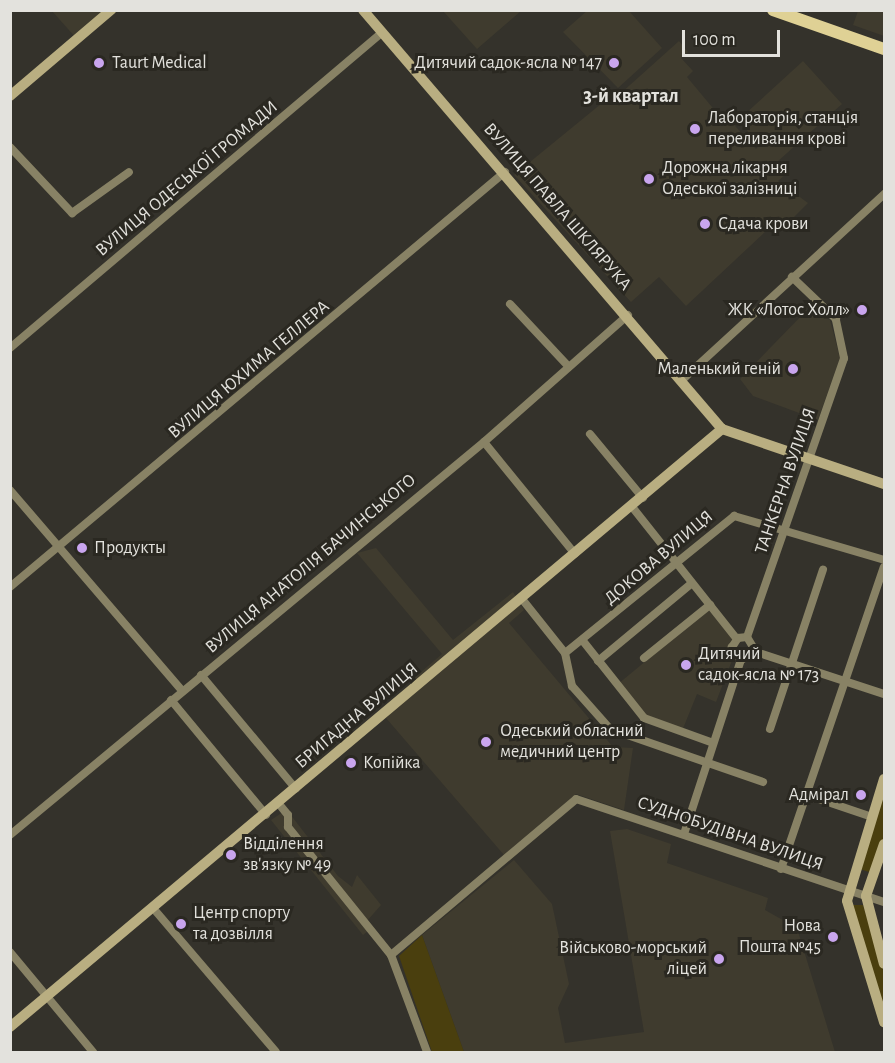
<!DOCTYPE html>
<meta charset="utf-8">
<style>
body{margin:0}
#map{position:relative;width:895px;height:1063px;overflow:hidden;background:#34322b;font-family:"Alegreya Sans",sans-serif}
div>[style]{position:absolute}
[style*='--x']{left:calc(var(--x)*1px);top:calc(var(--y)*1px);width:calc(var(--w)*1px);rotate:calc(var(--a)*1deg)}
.built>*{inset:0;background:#3f3b2e}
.green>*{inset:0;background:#4a3f0e}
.street>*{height:8px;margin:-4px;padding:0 4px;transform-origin:4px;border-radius:4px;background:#888265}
.secondary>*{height:10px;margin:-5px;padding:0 5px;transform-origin:5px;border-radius:5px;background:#b9ae81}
.primary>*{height:12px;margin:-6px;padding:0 6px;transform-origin:6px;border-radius:6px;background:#dfd195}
.dots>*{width:16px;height:16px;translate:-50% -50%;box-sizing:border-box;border:3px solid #2a2821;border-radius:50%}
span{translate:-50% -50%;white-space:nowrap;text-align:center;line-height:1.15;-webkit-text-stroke:6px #2a2821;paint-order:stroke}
.poi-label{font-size:18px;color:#e3e2dd}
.left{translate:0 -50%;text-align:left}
.right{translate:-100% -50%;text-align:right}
.street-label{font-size:18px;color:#e3e2dd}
.neighbourhood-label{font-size:20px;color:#e3e2dd;font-weight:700}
.frame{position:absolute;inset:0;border:12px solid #e3e2dd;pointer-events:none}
.scale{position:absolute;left:682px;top:30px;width:98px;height:27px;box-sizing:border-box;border:3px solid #e3e2dd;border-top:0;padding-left:8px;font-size:18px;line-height:21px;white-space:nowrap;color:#e3e2dd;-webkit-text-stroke:4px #2a2821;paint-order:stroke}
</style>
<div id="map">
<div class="built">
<div style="clip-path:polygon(588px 10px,629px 11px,662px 48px,618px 88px,563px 32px)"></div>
<div style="clip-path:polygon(52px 11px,109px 11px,76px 38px)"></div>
<div style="clip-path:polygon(443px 11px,521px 11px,477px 49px)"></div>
<div style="clip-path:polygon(858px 11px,884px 11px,884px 36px,853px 25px)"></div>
<div style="clip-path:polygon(679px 41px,688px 52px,681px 58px,693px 71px,687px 77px,722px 119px,727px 117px,756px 149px,759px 145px,745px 128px,745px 114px,803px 61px,842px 104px,777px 162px,786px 174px,778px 181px,808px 203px,787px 224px,780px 218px,686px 306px,659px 277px,631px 302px,514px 175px,607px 99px,611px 102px)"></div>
<div style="clip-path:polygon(807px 310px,830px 320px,840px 358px,818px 420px,753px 396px,740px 379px)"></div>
<div style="clip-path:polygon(376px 548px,453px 640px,513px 592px,524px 610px,509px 623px,613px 747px,633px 748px,624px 810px,576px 794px,504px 855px,386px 718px,416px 684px,413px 679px,442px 654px,357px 553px)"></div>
<div style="clip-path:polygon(710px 608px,738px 645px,716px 702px,697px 694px,682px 731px,647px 719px,618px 684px)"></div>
<div style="clip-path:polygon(283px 812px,290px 814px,338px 876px,352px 887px,357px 875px,381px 905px,367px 921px,372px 928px,363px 935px,271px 820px)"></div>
<div style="clip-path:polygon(627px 829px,671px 844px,667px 863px,768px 898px,765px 910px,797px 928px,835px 1052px,464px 1052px,422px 935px,514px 860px,552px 904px,569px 984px,558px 1008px,565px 1043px,644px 1032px,610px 831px)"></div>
</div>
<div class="green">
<div style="clip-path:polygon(884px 788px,884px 838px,872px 873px,857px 868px)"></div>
<div style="clip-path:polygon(850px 905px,863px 905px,884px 973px,884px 1012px)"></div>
<div style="clip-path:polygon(422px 935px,464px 1052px,432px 1052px,399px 956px)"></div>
</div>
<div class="street">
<div style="--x:10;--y:147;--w:91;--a:46.8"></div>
<div style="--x:72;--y:213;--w:70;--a:-35.7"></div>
<div style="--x:510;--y:304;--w:86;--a:46.9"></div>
<div style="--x:10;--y:348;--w:487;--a:-40.3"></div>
<div style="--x:682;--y:380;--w:275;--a:-42.6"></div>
<div style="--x:590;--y:434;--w:83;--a:50.4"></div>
<div style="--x:484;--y:442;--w:144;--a:50.9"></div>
<div style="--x:10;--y:490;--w:265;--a:49.4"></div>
<div style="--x:633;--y:508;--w:167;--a:51.6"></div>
<div style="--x:10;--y:587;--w:646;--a:-39.98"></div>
<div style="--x:522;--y:599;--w:69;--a:51.5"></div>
<div style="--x:565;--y:653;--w:34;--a:78"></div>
<div style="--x:572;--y:686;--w:57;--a:48.5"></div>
<div style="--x:610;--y:729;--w:162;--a:19.1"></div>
<div style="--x:747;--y:637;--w:295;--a:-70.8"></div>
<div style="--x:844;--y:358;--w:40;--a:-102"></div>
<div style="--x:836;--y:319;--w:61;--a:-136.3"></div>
<div style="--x:583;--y:641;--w:98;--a:51.6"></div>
<div style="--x:644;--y:718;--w:73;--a:19.9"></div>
<div style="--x:756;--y:652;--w:17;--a:152"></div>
<div style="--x:741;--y:660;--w:16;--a:-125"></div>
<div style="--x:732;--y:647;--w:11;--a:-56"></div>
<div style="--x:738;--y:638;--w:9;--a:-6"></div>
<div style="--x:747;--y:637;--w:17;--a:59"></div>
<div style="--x:756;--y:652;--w:135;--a:18.2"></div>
<div style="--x:565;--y:653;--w:218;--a:-39"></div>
<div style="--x:734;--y:516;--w:156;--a:16.3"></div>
<div style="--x:644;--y:658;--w:85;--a:-38.8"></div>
<div style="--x:598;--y:661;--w:122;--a:-39.7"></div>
<div style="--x:201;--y:675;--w:148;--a:50.2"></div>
<div style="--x:171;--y:700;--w:149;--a:50.4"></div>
<div style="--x:770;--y:729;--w:168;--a:-71.6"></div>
<div style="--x:804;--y:794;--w:72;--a:18.7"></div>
<div style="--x:279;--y:804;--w:14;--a:51"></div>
<div style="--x:288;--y:815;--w:12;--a:90"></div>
<div style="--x:288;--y:827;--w:164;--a:51.2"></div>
<div style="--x:391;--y:955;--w:103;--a:69.6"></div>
<div style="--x:684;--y:834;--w:183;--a:-71.9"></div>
<div style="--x:10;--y:835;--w:616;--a:-39.66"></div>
<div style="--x:484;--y:442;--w:192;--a:-41.4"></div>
<div style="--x:781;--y:869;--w:319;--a:-71.2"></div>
<div style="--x:153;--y:908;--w:189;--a:49.5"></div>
<div style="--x:10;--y:952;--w:130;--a:50.3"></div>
<div style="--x:391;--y:955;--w:242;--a:-40.1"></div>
<div style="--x:576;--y:799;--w:325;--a:18.5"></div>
</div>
<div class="secondary">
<div style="--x:363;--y:10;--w:552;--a:49.41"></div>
<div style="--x:722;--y:429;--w:171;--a:18.8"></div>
<div style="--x:10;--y:96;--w:133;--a:-40.4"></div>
<div style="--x:884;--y:779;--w:127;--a:106.9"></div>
<div style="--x:847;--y:901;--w:127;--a:73"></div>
<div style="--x:884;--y:844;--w:55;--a:109.1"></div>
<div style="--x:866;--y:896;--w:70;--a:75.2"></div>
<div style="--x:10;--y:1027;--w:930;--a:-40.03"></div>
</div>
<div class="primary">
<div style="--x:773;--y:10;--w:118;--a:19.4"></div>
</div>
<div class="dots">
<div style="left:99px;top:63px;background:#c9a5ee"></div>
<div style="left:614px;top:63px;background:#c9a5ee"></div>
<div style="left:695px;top:129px;background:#c9a5ee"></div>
<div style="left:649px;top:179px;background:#c9a5ee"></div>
<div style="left:705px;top:224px;background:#c9a5ee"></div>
<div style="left:862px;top:310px;background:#c9a5ee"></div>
<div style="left:793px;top:369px;background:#c9a5ee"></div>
<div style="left:82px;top:548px;background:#c9a5ee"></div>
<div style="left:686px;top:665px;background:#c9a5ee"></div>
<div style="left:486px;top:742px;background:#c9a5ee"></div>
<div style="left:351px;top:763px;background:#c9a5ee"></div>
<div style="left:861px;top:795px;background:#c9a5ee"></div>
<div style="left:231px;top:855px;background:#c9a5ee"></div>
<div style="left:181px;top:924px;background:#c9a5ee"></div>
<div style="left:833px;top:937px;background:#c9a5ee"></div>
<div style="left:719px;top:959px;background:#c9a5ee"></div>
</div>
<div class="poi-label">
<span class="left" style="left:112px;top:63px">Taurt Medical</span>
<span class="right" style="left:602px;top:63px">Дитячий садок-ясла № 147</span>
<span class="left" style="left:708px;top:129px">Лабораторія, станція<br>переливання крові</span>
<span class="left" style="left:662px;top:179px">Дорожна лікарня<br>Одеської залізниці</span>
<span class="left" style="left:718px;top:224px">Сдача крови</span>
<span class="right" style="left:850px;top:310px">ЖК «Лотос Холл»</span>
<span class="right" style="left:781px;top:369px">Маленький геній</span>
<span class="left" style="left:94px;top:548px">Продукты</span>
<span class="left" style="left:698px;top:665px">Дитячий<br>садок-ясла № 173</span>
<span class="left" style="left:500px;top:742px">Одеський обласний<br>медичний центр</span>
<span class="left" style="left:363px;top:763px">Копійка</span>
<span class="right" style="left:849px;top:795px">Адмірал</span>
<span class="left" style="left:243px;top:855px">Відділення<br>зв'язку № 49</span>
<span class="left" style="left:193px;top:924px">Центр спорту<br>та дозвілля</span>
<span class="right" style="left:821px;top:937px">Нова<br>Пошта №45</span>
<span class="right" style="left:707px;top:959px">Військово-морський<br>ліцей</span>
</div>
<div class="street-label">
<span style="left:187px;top:179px;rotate:-40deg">ВУЛИЦЯ ОДЕСЬКОЇ ГРОМАДИ</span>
<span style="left:557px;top:207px;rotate:49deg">ВУЛИЦЯ ПАВЛА ШКЛЯРУКА</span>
<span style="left:249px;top:370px;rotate:-40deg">ВУЛИЦЯ ЮХИМА ГЕЛЛЕРА</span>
<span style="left:786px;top:481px;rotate:-71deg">ТАНКЕРНА ВУЛИЦЯ</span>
<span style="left:659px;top:558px;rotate:-40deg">ДОКОВА ВУЛИЦЯ</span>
<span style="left:311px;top:564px;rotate:-40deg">ВУЛИЦЯ АНАТОЛІЯ БАЧИНСЬКОГО</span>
<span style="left:357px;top:716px;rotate:-40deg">БРИГАДНА ВУЛИЦЯ</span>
<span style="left:730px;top:834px;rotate:19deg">СУДНОБУДІВНА ВУЛИЦЯ</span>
</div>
<div class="neighbourhood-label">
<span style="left:631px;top:96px">3-й квартал</span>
</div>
<div class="frame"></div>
<div class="scale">100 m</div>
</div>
